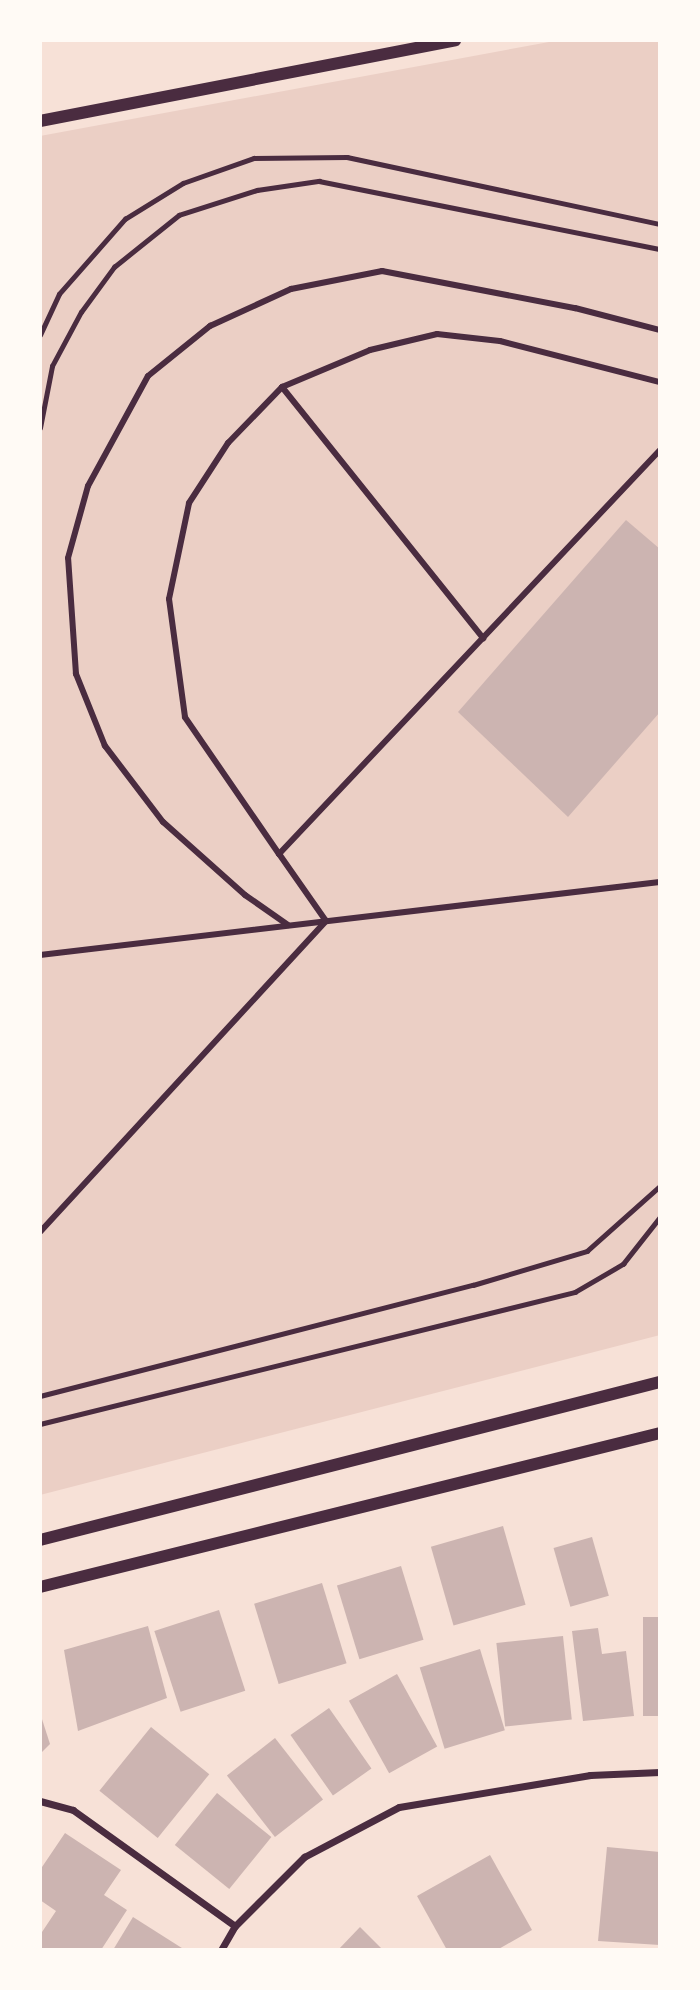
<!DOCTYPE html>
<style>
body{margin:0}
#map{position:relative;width:700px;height:1990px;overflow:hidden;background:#f7e1d7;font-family:Commissioner,sans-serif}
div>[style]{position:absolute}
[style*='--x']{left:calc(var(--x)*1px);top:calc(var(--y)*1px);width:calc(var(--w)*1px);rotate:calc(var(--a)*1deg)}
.green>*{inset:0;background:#ebcfc5}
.building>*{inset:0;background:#ccb4b1;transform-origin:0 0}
.path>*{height:4.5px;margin:-2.25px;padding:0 2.25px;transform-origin:2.25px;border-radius:2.25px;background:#4a2c40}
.pedestrian>*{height:6px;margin:-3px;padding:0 3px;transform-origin:3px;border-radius:3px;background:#4a2c40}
.minor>*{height:7px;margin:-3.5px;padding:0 3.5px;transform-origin:3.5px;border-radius:3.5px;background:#4a2c40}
.tertiary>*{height:12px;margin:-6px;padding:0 6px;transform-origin:6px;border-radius:6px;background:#4a2c40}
span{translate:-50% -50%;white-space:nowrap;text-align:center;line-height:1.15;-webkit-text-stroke:6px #fffaf5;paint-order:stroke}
.frame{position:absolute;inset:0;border:42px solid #fffaf5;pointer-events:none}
</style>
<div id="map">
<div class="green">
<div style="clip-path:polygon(560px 40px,660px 40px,660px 1335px,40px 1495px,40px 136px)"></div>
</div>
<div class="building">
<div style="clip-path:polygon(626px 520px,660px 549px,660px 712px,568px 817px,458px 712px)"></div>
<div style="left:503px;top:1526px;width:82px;height:75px;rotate:74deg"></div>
<div style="left:592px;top:1537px;width:61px;height:40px;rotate:74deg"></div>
<div style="left:401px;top:1566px;width:77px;height:67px;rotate:73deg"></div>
<div style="left:322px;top:1583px;width:84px;height:71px;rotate:73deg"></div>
<div style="left:219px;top:1610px;width:85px;height:68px;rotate:72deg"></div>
<div style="left:643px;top:1617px;width:17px;height:99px"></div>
<div style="clip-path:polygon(148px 1626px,167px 1698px,78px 1731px,64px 1650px)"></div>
<div style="clip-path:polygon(598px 1628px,602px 1654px,626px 1651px,634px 1716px,583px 1721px,572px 1631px)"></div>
<div style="left:563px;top:1636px;width:84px;height:67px;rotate:84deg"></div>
<div style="left:480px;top:1649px;width:85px;height:63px;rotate:73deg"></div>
<div style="left:397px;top:1674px;width:83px;height:55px;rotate:61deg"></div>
<div style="left:329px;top:1708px;width:74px;height:47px;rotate:55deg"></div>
<div style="clip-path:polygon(40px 1713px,50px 1744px,40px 1754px)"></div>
<div style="left:151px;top:1727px;width:75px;height:82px;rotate:39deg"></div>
<div style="left:275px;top:1738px;width:78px;height:61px;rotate:52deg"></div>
<div style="left:217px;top:1793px;width:70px;height:67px;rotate:39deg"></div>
<div style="clip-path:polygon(65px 1833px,121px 1870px,104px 1895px,127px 1910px,101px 1950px,40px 1950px,40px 1935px,56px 1911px,40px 1900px,40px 1870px)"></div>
<div style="clip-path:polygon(607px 1847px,660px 1852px,660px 1945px,598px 1941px)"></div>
<div style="clip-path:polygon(490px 1855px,532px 1930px,497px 1950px,447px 1950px,417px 1896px)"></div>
<div style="clip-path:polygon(133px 1917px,185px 1950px,113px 1950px)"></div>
<div style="clip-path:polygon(360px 1927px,383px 1950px,338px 1950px)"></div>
</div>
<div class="path">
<div style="--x:40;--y:335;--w:45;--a:-65.1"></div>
<div style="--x:59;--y:294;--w:100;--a:-48.7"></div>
<div style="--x:125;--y:219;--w:68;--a:-31.8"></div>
<div style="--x:183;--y:183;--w:75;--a:-19.4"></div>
<div style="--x:254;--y:158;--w:93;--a:-0.6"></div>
<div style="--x:347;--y:157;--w:320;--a:12.1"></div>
<div style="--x:40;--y:428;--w:63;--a:-79"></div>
<div style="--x:52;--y:366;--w:61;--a:-61.8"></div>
<div style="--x:81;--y:312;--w:56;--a:-53.7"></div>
<div style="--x:114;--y:267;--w:83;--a:-38.7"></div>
<div style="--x:179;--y:215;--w:82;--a:-17.8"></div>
<div style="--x:257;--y:190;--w:63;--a:-8.3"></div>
<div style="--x:319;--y:181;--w:348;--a:11.3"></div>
<div style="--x:40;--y:1396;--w:447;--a:-14.4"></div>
<div style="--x:473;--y:1285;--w:119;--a:-16.6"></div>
<div style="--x:587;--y:1251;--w:98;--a:-41.7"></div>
<div style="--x:40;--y:1424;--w:551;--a:-13.86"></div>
<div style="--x:575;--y:1292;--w:56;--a:-30.3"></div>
<div style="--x:623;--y:1264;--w:60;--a:-51.8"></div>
</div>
<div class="pedestrian">
<div style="--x:282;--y:387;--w:322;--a:51.3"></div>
<div style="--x:279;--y:854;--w:166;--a:-124.5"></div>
<div style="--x:185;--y:717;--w:119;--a:-97.7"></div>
<div style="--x:169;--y:599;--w:98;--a:-78.2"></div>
<div style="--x:189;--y:503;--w:72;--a:-57"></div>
<div style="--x:228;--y:443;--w:78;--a:-46"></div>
<div style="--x:282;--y:387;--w:95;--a:-22.8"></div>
<div style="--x:370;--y:350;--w:69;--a:-13.4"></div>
<div style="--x:437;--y:334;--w:63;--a:6.3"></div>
<div style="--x:500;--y:341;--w:165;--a:14.4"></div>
<div style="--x:288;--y:925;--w:52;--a:-145.1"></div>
<div style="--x:245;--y:895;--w:110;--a:-138.3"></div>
<div style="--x:163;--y:822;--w:96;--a:-127.3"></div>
<div style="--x:105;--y:746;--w:78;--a:-111.9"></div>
<div style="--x:76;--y:674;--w:116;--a:-93.9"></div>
<div style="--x:68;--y:558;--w:75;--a:-74.5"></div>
<div style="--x:88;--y:486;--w:125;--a:-61.4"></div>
<div style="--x:148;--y:376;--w:80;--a:-38.9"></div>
<div style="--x:210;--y:326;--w:89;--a:-24.6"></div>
<div style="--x:291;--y:289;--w:93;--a:-11.2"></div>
<div style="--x:382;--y:271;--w:197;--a:10.9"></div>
<div style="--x:575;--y:308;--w:88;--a:14.5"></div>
<div style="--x:40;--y:955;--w:624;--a:-6.72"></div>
<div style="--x:40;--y:1232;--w:423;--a:-47.4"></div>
<div style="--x:326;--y:921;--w:82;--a:-125"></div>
<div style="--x:279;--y:854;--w:555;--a:-46.68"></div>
</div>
<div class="minor">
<div style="--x:40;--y:1801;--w:34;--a:15"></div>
<div style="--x:73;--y:1810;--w:199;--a:35.6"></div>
<div style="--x:221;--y:1950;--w:28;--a:-60"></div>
<div style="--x:235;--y:1926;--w:98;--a:-45"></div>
<div style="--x:304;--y:1857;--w:107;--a:-27.8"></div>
<div style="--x:399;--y:1807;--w:194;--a:-9.5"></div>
<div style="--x:590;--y:1775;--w:70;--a:-2.5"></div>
</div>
<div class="tertiary">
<div style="--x:40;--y:121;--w:423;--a:-11"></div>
<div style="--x:40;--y:1540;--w:640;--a:-14.3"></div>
<div style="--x:40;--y:1587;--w:639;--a:-13.95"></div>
</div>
<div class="frame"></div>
</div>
